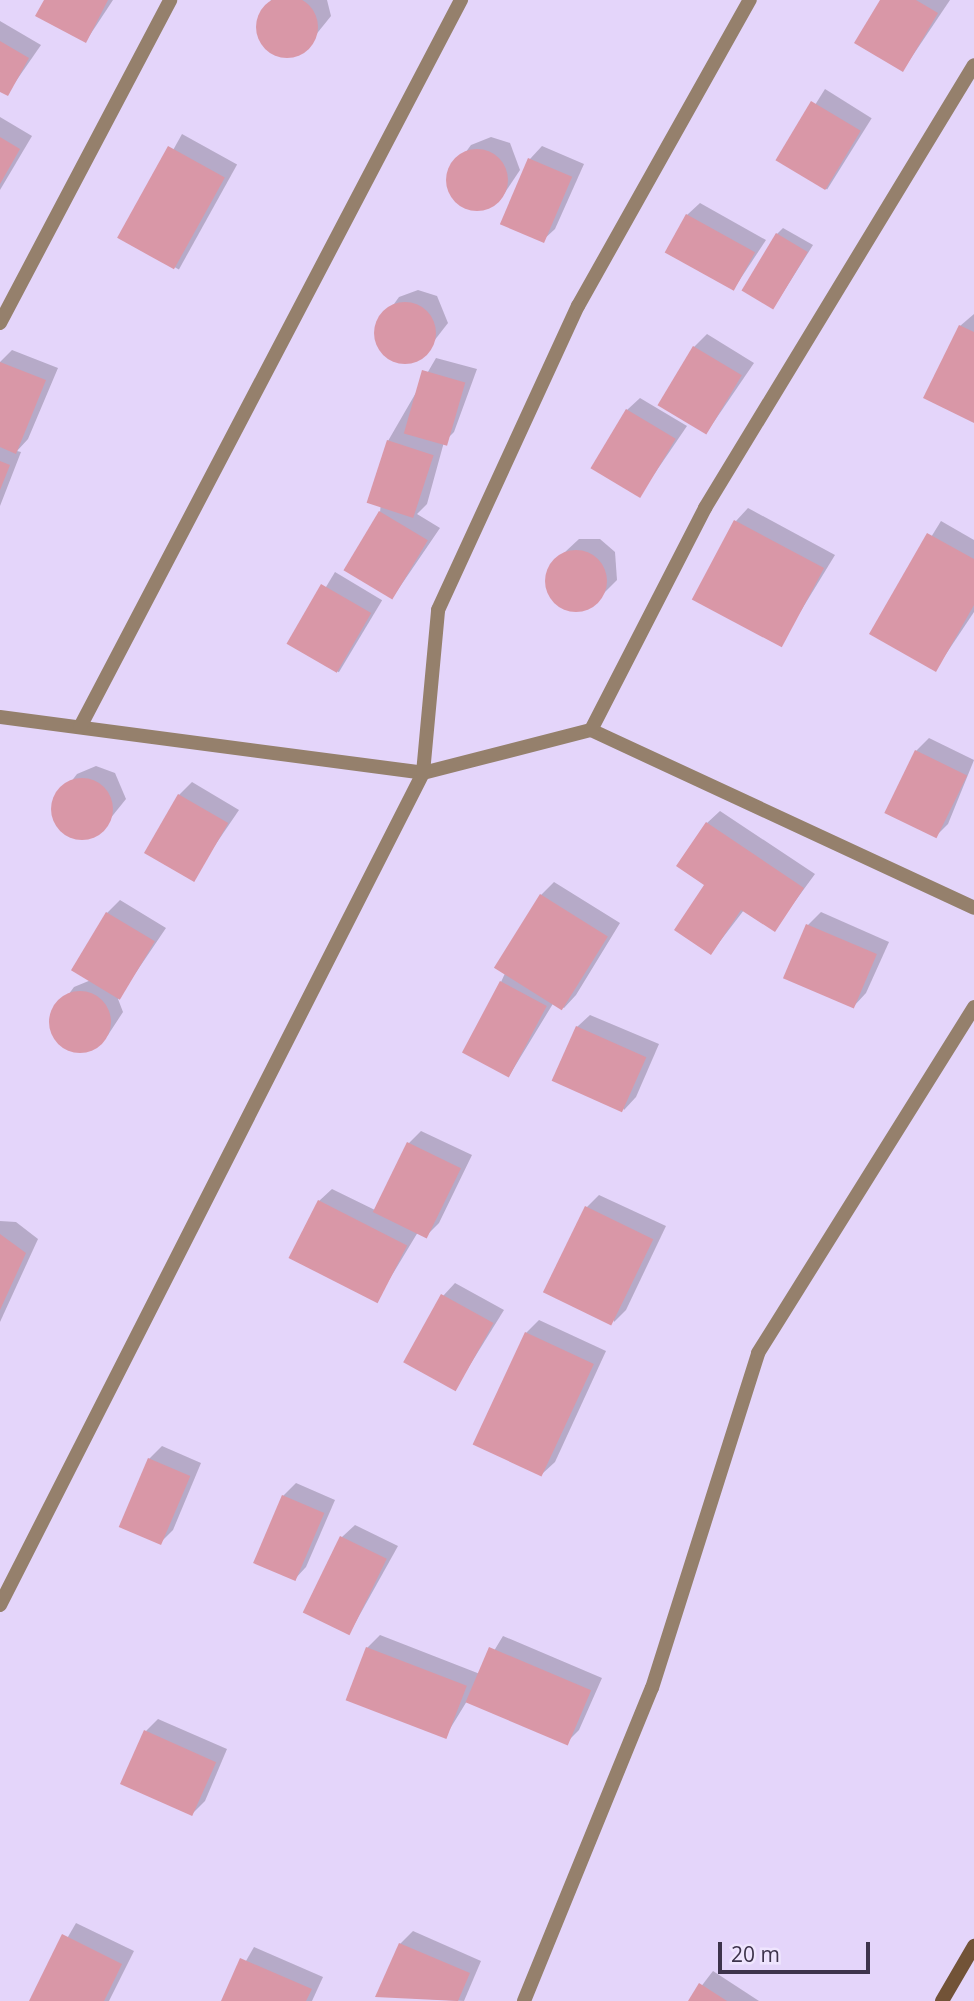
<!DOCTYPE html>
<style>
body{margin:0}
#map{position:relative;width:974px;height:2001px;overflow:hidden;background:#e4d5fa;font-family:"Open Sans",sans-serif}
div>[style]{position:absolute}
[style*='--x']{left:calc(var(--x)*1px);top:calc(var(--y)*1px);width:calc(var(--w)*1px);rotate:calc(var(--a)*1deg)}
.shadow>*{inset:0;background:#0003;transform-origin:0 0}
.building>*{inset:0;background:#d997a7;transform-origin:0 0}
.round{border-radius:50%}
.minor>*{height:14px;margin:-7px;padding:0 7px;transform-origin:7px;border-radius:7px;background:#95806c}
.secondary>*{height:14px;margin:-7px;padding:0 7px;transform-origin:7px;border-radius:7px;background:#725337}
span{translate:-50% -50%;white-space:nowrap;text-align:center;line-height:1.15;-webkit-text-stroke:5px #efe5fe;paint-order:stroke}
.scale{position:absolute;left:718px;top:1942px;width:152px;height:32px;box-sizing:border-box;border:4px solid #3d334b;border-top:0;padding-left:9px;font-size:21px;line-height:24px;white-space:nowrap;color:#3d334b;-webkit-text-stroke:5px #efe5fe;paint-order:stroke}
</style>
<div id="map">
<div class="shadow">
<div style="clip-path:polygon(46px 0,113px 0,86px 41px)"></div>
<div style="clip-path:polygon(271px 0,327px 0,331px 16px,302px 52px,284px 55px,267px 48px,258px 22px)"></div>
<div style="clip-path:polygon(882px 0,950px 0,903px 70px)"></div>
<div style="clip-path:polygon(0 21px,41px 45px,7px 94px,0 90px)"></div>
<div style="left:825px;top:89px;width:55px;height:84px;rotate:32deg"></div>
<div style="clip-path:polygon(0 117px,32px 136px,0 190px)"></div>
<div style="left:182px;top:134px;width:63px;height:120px;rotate:29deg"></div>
<div style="clip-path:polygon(491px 137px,510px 143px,520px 170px,500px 200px,474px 210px,452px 195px,448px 176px,471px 145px)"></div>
<div style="clip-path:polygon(542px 146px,584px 164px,555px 229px,542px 241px,501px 223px,530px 159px)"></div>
<div style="clip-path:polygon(700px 203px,766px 240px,733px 290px,687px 215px)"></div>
<div style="clip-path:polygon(783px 228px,813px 245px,774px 307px,777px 234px)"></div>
<div style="clip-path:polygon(418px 290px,437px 296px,448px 323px,420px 359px,402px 362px,385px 355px,376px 329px,399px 297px)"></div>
<div style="clip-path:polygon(974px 314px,974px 421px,960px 326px)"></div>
<div style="clip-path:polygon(707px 334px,754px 363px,707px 432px,694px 347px)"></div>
<div style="clip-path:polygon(12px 350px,58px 368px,28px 439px,17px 451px,21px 452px,0 506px,0 362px)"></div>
<div style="clip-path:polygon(436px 358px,477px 369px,454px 432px,444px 442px,427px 504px,417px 514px,440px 528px,393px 597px,380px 512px,388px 441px)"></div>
<div style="clip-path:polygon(640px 398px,687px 426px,640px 495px,627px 410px)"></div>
<div style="clip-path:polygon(748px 508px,835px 555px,780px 645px,736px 521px)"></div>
<div style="clip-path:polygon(941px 521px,974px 540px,974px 612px,936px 669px,872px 633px)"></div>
<div style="clip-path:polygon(579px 539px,600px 539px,615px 552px,617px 580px,591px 606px,564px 607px,547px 586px,550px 566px)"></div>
<div style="left:335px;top:572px;width:55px;height:84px;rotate:31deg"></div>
<div style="clip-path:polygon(929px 738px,974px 760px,948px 824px,936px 836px,916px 751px)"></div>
<div style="clip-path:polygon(96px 766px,115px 773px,126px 799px,97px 835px,79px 839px,62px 831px,53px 805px,77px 774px)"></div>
<div style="clip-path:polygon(192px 782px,239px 810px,192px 879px,179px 795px)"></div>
<div style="clip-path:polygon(720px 811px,815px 874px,774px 930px,744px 910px,711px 953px,707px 823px)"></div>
<div style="clip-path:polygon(554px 882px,620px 923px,576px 995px,564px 1008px,554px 1002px,509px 1076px,501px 982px,541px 895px)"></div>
<div style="clip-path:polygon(120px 900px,166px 928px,118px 999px,123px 1012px,108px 1035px,95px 1048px,77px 1052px,54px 1037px,51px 1018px,74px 987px,91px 980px,107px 913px)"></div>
<div style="clip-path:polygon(821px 912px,889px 942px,866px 993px,854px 1006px,785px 977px,808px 925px)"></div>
<div style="clip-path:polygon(590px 1015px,659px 1044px,636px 1097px,624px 1110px,577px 1027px)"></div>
<div style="clip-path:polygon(421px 1131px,472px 1155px,439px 1223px,426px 1236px,418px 1232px,377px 1300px,319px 1201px,332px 1189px,377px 1211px,409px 1143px)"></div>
<div style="clip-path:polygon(599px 1195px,666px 1226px,626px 1310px,614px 1322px,587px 1207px)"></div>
<div style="clip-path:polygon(0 1221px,16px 1222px,38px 1239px,0 1322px)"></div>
<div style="clip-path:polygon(455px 1283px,504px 1310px,455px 1389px,443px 1296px)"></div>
<div style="clip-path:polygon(539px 1320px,606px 1351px,555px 1462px,542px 1474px,526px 1333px)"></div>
<div style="clip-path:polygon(162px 1446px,201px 1463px,173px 1530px,160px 1543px,149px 1459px)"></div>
<div style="clip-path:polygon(296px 1483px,335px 1500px,306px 1567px,294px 1580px,283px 1496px)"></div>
<div style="clip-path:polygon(355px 1525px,398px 1546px,349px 1634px,342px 1537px)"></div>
<div style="clip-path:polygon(380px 1635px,480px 1674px,503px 1636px,602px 1678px,579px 1730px,567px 1742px,467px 1701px,445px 1737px,367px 1648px)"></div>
<div style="clip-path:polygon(158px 1719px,227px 1749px,205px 1801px,192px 1814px,146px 1731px)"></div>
<div style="clip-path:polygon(76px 1923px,134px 1951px,109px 2001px,31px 2001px)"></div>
<div style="clip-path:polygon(413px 1931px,481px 1961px,464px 2001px,377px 1996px,400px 1944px)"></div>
<div style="clip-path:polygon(254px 1947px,323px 1977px,312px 2001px,223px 2001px)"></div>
<div style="clip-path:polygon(713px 1971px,759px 2001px,690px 2001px)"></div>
</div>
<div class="building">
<div class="round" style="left:256px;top:-4px;width:62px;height:62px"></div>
<div style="clip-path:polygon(44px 0,108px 0,86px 43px,35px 16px)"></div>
<div style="clip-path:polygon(880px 0,916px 0,938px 13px,903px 72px,854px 43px)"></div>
<div style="clip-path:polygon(0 41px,29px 58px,8px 96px,0 92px)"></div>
<div style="left:811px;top:101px;width:58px;height:69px;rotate:31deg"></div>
<div style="clip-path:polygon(0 137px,20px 149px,0 184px)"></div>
<div style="left:168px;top:146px;width:65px;height:105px;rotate:29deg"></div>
<div class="round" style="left:446px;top:149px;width:62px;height:62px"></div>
<div style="left:528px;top:158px;width:48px;height:72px;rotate:23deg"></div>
<div style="left:686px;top:214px;width:79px;height:44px;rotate:29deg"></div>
<div style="left:776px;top:233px;width:37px;height:67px;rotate:31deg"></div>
<div class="round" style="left:374px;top:302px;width:62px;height:62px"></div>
<div style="clip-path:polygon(959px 325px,974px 332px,974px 423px,923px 398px)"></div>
<div style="left:693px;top:346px;width:57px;height:69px;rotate:31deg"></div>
<div style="clip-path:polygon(0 362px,46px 380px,16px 454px,0 447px)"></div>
<div style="left:422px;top:370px;width:45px;height:66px;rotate:16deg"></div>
<div style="left:626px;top:409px;width:58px;height:69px;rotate:31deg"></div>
<div style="left:387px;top:440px;width:49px;height:66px;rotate:18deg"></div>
<div style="clip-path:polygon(0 461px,10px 465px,0 490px)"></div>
<div style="left:379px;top:511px;width:57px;height:69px;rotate:31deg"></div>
<div style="left:734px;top:520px;width:102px;height:90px;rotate:28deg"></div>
<div style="clip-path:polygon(927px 533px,974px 559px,974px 605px,936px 672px,869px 634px)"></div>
<div class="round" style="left:545px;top:550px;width:62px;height:62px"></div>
<div style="left:321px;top:584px;width:58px;height:69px;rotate:30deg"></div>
<div style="left:915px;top:750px;width:58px;height:70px;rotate:26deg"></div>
<div class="round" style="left:51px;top:778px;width:62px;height:62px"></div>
<div style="left:178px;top:794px;width:58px;height:68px;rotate:30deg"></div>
<div style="clip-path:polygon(706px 822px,804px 888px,775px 932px,741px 910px,711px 955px,674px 930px,704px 885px,676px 866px)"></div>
<div style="left:540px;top:894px;width:80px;height:87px;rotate:32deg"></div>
<div style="left:106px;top:912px;width:57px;height:68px;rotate:31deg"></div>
<div style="left:806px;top:924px;width:77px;height:59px;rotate:23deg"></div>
<div style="left:500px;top:981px;width:53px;height:81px;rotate:28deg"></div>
<div class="round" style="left:49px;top:991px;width:62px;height:62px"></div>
<div style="left:576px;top:1026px;width:77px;height:60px;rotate:24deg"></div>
<div style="left:407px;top:1142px;width:60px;height:78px;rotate:26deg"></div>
<div style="left:318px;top:1200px;width:100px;height:65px;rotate:27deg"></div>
<div style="left:585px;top:1206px;width:76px;height:96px;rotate:26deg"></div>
<div style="clip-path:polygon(0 1234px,26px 1253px,0 1310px)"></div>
<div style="left:441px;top:1294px;width:60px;height:78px;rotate:29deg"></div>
<div style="left:525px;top:1332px;width:76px;height:124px;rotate:25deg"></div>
<div style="left:148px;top:1458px;width:46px;height:75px;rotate:23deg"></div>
<div style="left:282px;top:1495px;width:46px;height:74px;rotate:23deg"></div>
<div style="left:340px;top:1536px;width:52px;height:85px;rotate:26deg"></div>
<div style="left:366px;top:1647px;width:108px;height:57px;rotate:21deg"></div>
<div style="left:489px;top:1647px;width:111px;height:60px;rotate:23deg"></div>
<div style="left:144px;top:1730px;width:79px;height:59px;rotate:24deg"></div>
<div style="clip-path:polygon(62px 1934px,122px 1964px,104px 2001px,29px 2001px)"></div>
<div style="clip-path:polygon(399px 1943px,470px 1973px,458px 2001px,375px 1997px)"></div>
<div style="clip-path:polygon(240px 1958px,312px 1989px,306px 2001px,221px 2001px)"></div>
<div style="clip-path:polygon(699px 1983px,727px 2001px,688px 2001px)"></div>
</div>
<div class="minor">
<div style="--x:0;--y:323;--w:365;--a:-62.2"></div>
<div style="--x:0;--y:717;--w:427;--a:7.5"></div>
<div style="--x:423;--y:773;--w:173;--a:-14.4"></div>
<div style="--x:591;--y:730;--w:422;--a:24.9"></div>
<div style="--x:80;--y:727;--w:821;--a:-62.34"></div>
<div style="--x:591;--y:730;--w:250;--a:-62.8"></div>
<div style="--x:705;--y:508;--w:518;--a:-58.73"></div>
<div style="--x:0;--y:1605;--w:933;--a:-63.05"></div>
<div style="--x:423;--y:773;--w:164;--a:-84.7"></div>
<div style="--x:438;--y:610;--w:335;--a:-65.3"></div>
<div style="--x:578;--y:306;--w:351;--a:-60.7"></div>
<div style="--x:524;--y:2001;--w:338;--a:-67.8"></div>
<div style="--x:652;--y:1688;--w:351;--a:-72.4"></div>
<div style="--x:758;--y:1353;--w:408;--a:-58"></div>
</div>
<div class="secondary">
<div style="--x:942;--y:2001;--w:64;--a:-59.8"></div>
</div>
<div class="scale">20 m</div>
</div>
